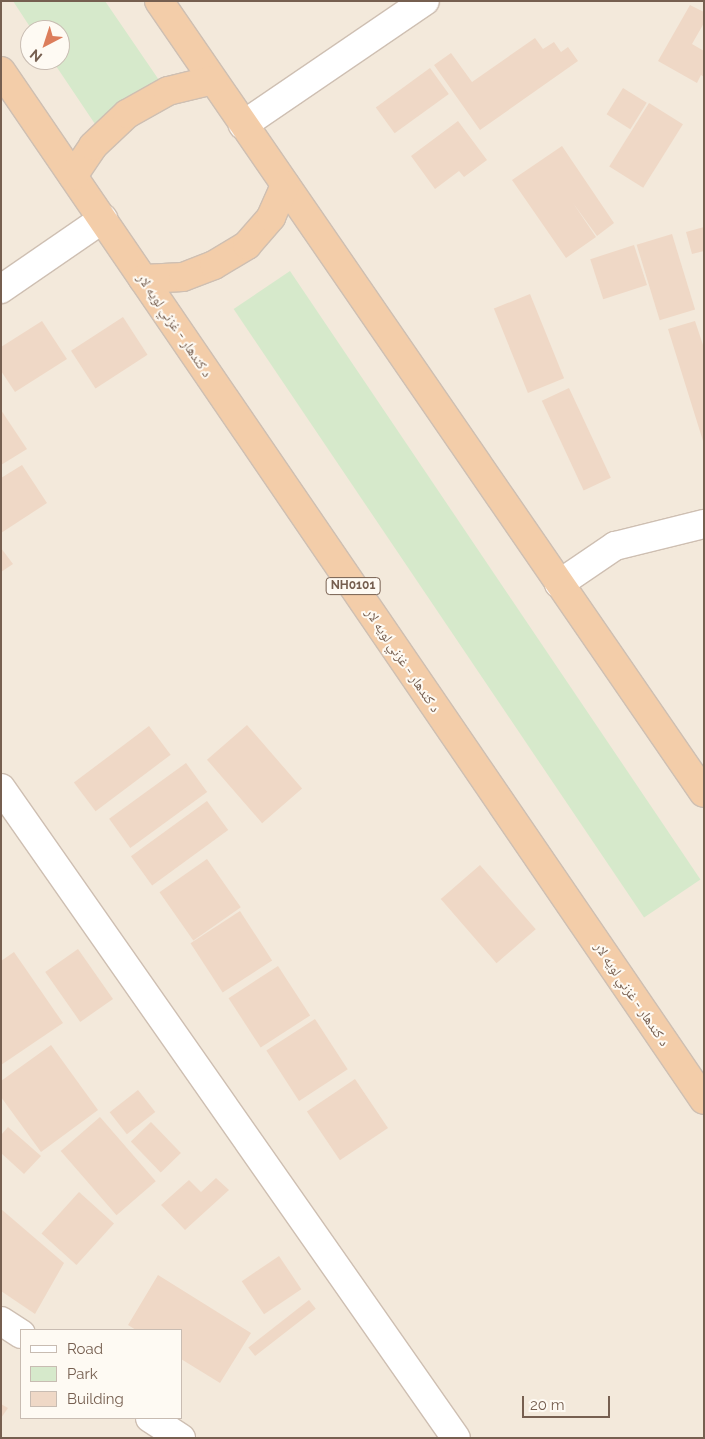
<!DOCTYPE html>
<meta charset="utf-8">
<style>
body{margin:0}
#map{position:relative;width:705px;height:1439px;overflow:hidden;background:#fcf6ed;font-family:Raleway,"Noto Naskh Arabic",sans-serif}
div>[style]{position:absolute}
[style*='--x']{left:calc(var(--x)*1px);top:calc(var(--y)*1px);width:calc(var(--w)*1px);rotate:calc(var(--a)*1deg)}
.residential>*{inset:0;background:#f3e9db}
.green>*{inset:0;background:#d6e9cb;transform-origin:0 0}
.building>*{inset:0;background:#efd8c6;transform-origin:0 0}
.roads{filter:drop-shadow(1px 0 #cebfb2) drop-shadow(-1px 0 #cebfb2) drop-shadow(0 1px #cebfb2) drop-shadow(0 -1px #cebfb2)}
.minor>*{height:28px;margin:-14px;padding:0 14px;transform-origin:14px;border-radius:14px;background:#fff}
.trunk>*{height:28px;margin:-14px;padding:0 14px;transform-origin:14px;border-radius:14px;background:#f3cda9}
span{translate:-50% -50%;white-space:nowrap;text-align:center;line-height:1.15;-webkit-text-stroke:4px #fefaf3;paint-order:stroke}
.shield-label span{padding:1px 4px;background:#fefaf3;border:1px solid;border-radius:4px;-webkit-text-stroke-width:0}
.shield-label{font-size:12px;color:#765f50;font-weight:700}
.street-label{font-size:14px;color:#765f50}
.frame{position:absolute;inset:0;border:2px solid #765f50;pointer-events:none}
.legend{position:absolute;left:20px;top:1329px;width:162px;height:90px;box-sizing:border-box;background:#fefaf3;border:1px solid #c8bcb2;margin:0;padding:6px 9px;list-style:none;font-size:15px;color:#765f50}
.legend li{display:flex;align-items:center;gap:10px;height:25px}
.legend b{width:25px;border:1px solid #c8bcb2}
.north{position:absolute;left:20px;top:20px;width:50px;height:50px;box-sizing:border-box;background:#fefaf3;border:1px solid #c8bcb2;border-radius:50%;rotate:220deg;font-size:14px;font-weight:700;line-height:20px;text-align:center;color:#765f50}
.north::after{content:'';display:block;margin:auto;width:18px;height:22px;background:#dc7d5b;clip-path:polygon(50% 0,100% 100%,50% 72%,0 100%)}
.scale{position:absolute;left:522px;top:1396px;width:88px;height:22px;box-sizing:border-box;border:2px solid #765f50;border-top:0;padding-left:6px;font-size:15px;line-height:18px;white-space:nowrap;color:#765f50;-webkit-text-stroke:4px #fefaf3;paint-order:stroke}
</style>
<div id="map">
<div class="residential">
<div style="clip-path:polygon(evenodd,1px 1px,704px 1px,704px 1438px,1px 1438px,1px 1px,30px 30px,60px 30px,60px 60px,30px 60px,30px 30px,1px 1px,21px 1330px,181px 1330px,181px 1418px,21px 1418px,21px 1330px)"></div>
</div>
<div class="green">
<div style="clip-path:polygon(13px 1px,105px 1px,161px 83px,97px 127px,52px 60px,60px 60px,60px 30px,32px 30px)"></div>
<div style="left:290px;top:271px;width:734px;height:68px;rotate:56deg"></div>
</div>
<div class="building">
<div style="clip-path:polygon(690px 5px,704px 12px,704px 23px,692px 44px,704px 51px,704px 77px,701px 75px,697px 83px,658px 61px)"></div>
<div style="clip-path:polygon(535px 38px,543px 49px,554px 42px,561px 52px,568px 47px,578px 61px,480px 130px,434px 65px,451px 53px,472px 82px)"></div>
<div style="left:430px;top:68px;width:32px;height:67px;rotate:54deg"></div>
<div style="left:623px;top:88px;width:28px;height:31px;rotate:32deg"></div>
<div style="left:649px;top:103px;width:40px;height:75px;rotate:32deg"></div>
<div style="clip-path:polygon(458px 121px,487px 160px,464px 177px,459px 171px,435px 189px,411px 156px)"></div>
<div style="clip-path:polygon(562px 146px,614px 223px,597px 236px,573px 203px,596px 237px,566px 258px,512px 180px)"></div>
<div style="clip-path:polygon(704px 227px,704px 251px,692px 254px,686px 232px)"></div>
<div style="left:672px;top:234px;width:79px;height:37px;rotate:73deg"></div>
<div style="left:634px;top:245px;width:42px;height:46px;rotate:72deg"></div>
<div style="left:530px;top:294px;width:91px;height:39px;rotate:68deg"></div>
<div style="left:123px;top:317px;width:45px;height:62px;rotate:57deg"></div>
<div style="clip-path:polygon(42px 321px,67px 359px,15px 392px,1px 371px,1px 347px)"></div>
<div style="clip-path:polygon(695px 321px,704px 348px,703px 441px,668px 329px)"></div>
<div style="left:569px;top:388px;width:99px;height:30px;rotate:65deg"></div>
<div style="clip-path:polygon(1px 410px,27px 449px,1px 465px)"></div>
<div style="clip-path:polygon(22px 465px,47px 503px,1px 533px,1px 478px)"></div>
<div style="clip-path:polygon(1px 548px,13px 564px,1px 572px)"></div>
<div style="left:247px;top:725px;width:84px;height:53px;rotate:49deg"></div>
<div style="left:149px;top:726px;width:36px;height:94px;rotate:53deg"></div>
<div style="left:186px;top:763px;width:36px;height:95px;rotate:54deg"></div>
<div style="left:207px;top:801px;width:36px;height:94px;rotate:54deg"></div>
<div style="left:207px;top:859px;width:59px;height:58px;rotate:55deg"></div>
<div style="left:480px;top:865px;width:85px;height:52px;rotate:49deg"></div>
<div style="left:240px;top:911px;width:59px;height:59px;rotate:57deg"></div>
<div style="left:78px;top:949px;width:61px;height:40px;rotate:55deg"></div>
<div style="clip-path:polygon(14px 952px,63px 1023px,1px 1065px,1px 961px)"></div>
<div style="left:278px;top:966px;width:59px;height:59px;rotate:57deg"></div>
<div style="left:315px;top:1019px;width:60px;height:58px;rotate:57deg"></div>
<div style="clip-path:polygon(51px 1045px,98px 1110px,41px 1152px,1px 1097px,1px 1081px)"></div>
<div style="left:355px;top:1079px;width:59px;height:58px;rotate:56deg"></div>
<div style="left:138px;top:1090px;width:28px;height:36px;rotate:52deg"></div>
<div style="left:100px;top:1117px;width:85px;height:52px;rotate:49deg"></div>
<div style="left:151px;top:1122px;width:43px;height:28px;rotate:46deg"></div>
<div style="clip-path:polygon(8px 1127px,41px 1156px,24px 1174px,1px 1153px,1px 1135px)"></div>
<div style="clip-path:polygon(216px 1178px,229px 1190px,185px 1230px,161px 1205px,189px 1180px,201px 1192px)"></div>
<div style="left:79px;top:1192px;width:47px;height:56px;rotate:42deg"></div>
<div style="clip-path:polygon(1px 1209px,64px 1263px,35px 1314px,1px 1291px)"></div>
<div style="left:279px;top:1256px;width:40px;height:45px;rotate:56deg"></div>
<div style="clip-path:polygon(158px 1275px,251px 1333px,220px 1383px,181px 1359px,181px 1330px,136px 1330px,128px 1325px)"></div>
<div style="left:309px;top:1300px;width:11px;height:77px;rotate:52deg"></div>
<div style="clip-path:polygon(1px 1404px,8px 1408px,1px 1418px)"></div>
</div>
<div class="roads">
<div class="minor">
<div style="--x:243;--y:125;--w:220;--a:-34.3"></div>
<div style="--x:1;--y:289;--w:124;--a:-34.5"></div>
<div style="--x:559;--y:584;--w:68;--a:-34.2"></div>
<div style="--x:615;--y:546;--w:92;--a:-13.9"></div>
<div style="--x:1;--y:788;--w:793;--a:55.01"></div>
<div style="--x:1;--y:1321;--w:24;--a:33"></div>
<div style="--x:150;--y:1418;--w:37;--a:33"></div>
</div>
<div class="trunk">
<div style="--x:159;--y:1;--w:961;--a:55.47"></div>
<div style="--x:1;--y:71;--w:1246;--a:55.66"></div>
<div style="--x:73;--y:176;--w:36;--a:-56"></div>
<div style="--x:93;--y:146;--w:47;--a:-43.3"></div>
<div style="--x:127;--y:114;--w:47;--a:-29.3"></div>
<div style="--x:168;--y:91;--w:46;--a:-13.7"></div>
<div style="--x:143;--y:279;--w:40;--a:-2.9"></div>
<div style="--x:183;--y:277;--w:33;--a:-21"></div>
<div style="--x:214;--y:265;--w:39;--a:-31"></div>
<div style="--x:247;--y:245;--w:37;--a:-49"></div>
<div style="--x:271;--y:217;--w:35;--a:-66"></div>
</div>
</div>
<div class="shield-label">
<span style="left:353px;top:586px">NH0101</span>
</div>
<div class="street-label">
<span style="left:175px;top:325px;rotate:56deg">د کندهار - غزني لويه لار</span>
<span style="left:403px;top:660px;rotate:56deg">د کندهار - غزني لويه لار</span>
<span style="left:632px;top:994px;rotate:56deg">د کندهار - غزني لويه لار</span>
</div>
<div class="frame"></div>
<ul class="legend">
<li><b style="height:6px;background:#fff"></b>Road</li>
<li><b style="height:14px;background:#d6e9cb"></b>Park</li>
<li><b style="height:14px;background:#efd8c6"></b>Building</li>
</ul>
<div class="north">N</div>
<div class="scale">20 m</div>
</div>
